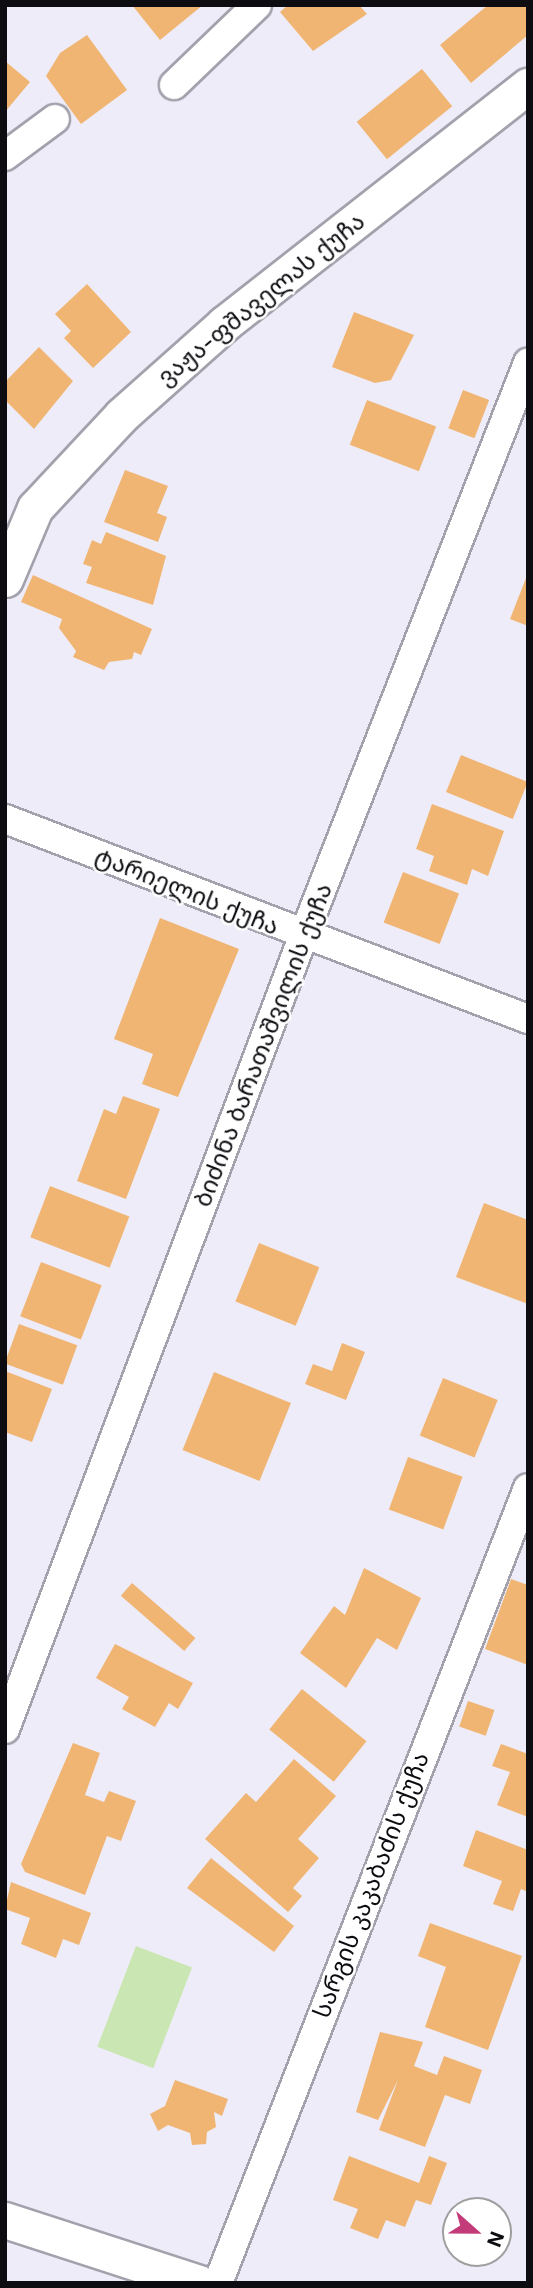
<!DOCTYPE html>
<meta charset="utf-8">
<style>
body{margin:0}
#map{position:relative;width:533px;height:2288px;overflow:hidden;background:#eeecf8;font-family:Inter,"Noto Sans Georgian",sans-serif}
div>[style]{position:absolute}
[style*='--x']{left:calc(var(--x)*1px);top:calc(var(--y)*1px);width:calc(var(--w)*1px);rotate:calc(var(--a)*1deg)}
.green>*{inset:0;background:#cae6b2;transform-origin:0 0}
.building>*{inset:0;background:#f0b573;transform-origin:0 0}
.roads{filter:drop-shadow(2px 0 #a2a1ac) drop-shadow(-2px 0 #a2a1ac) drop-shadow(0 2px #a2a1ac) drop-shadow(0 -2px #a2a1ac)}
.minor>*{height:28px;margin:-14px;padding:0 14px;transform-origin:14px;border-radius:14px;background:#fff}
.tertiary>*{height:35px;margin:-17.5px;padding:0 17.5px;transform-origin:17.5px;border-radius:17.5px;background:#fff}
span{translate:-50% -50%;white-space:nowrap;text-align:center;line-height:1.15;-webkit-text-stroke:5px #fff;paint-order:stroke}
.street-label{font-size:24px;color:#0d0c10}
.frame{position:absolute;inset:0;border:7px solid #0d0c10;pointer-events:none}
.north{position:absolute;left:442px;top:2197px;width:70px;height:70px;box-sizing:border-box;background:#fff;border:2px solid #9e9e9f;border-radius:50%;rotate:111deg;font-size:19px;font-weight:700;line-height:28px;text-align:center;color:#0d0c10}
.north::after{content:'';display:block;margin:auto;width:24px;height:32px;background:#c33b79;clip-path:polygon(50% 0,100% 100%,50% 72%,0 100%)}
</style>
<div id="map">
<div class="green">
<div style="left:136px;top:1946px;width:60px;height:108px;rotate:21deg"></div>
</div>
<div class="building">
<div style="clip-path:polygon(132px 5px,203px 5px,160px 40px)"></div>
<div style="clip-path:polygon(288px 5px,359px 5px,367px 14px,313px 51px,280px 12px)"></div>
<div style="clip-path:polygon(488px 5px,528px 5px,528px 35px,471px 83px,440px 45px)"></div>
<div style="clip-path:polygon(87px 35px,127px 90px,81px 124px,46px 76px,60px 53px)"></div>
<div style="clip-path:polygon(5px 61px,30px 82px,5px 112px)"></div>
<div style="left:422px;top:69px;width:48px;height:84px;rotate:51deg"></div>
<div style="clip-path:polygon(87px 284px,131px 332px,93px 368px,64px 338px,71px 331px,55px 314px)"></div>
<div style="clip-path:polygon(354px 312px,414px 335px,391px 380px,375px 383px,332px 367px)"></div>
<div style="clip-path:polygon(39px 347px,73px 381px,34px 429px,5px 400px,5px 382px)"></div>
<div style="left:463px;top:390px;width:28px;height:41px;rotate:21deg"></div>
<div style="left:367px;top:400px;width:74px;height:48px;rotate:21deg"></div>
<div style="clip-path:polygon(125px 470px,168px 486px,157px 513px,167px 517px,158px 542px,104px 522px)"></div>
<div style="clip-path:polygon(106px 532px,166px 556px,153px 605px,86px 583px,92px 567px,83px 564px,92px 540px,101px 544px)"></div>
<div style="clip-path:polygon(528px 573px,528px 626px,510px 619px)"></div>
<div style="clip-path:polygon(33px 575px,152px 629px,141px 655px,134px 652px,132px 659px,109px 662px,104px 670px,73px 657px,76px 651px,59px 628px,62px 619px,21px 602px)"></div>
<div style="left:461px;top:755px;width:72px;height:40px;rotate:22deg"></div>
<div style="clip-path:polygon(432px 804px,504px 831px,488px 876px,472px 869px,467px 885px,429px 871px,434px 856px,416px 849px)"></div>
<div style="left:403px;top:872px;width:60px;height:54px;rotate:21deg"></div>
<div style="clip-path:polygon(160px 918px,239px 949px,178px 1097px,142px 1084px,153px 1054px,114px 1039px)"></div>
<div style="clip-path:polygon(123px 1096px,160px 1109px,126px 1199px,77px 1181px,104px 1109px,116px 1114px)"></div>
<div style="left:50px;top:1186px;width:85px;height:55px;rotate:21deg"></div>
<div style="clip-path:polygon(484px 1203px,528px 1220px,528px 1304px,456px 1277px)"></div>
<div style="left:259px;top:1243px;width:65px;height:63px;rotate:22deg"></div>
<div style="left:41px;top:1262px;width:65px;height:58px;rotate:21deg"></div>
<div style="left:19px;top:1324px;width:62px;height:42px;rotate:20deg"></div>
<div style="clip-path:polygon(342px 1343px,365px 1352px,346px 1400px,305px 1384px,313px 1364px,332px 1371px)"></div>
<div style="clip-path:polygon(5px 1371px,52px 1389px,32px 1442px,5px 1432px)"></div>
<div style="left:214px;top:1372px;width:83px;height:84px;rotate:22deg"></div>
<div style="left:443px;top:1378px;width:59px;height:62px;rotate:22deg"></div>
<div style="left:408px;top:1457px;width:58px;height:56px;rotate:20deg"></div>
<div style="clip-path:polygon(364px 1568px,421px 1598px,397px 1650px,377px 1638px,346px 1688px,300px 1653px,334px 1606px,345px 1615px)"></div>
<div style="clip-path:polygon(511px 1579px,528px 1585px,528px 1665px,485px 1649px)"></div>
<div style="left:132px;top:1583px;width:84px;height:17px;rotate:41deg"></div>
<div style="clip-path:polygon(115px 1644px,193px 1683px,178px 1709px,169px 1703px,155px 1727px,122px 1709px,129px 1697px,96px 1678px)"></div>
<div style="left:302px;top:1689px;width:83px;height:52px;rotate:39deg"></div>
<div style="left:468px;top:1701px;width:28px;height:27px;rotate:19deg"></div>
<div style="clip-path:polygon(73px 1743px,100px 1753px,85px 1795px,104px 1802px,109px 1791px,136px 1801px,121px 1841px,107px 1836px,85px 1895px,25px 1872px,21px 1864px)"></div>
<div style="clip-path:polygon(501px 1744px,528px 1754px,528px 1817px,497px 1805px,510px 1772px,492px 1766px)"></div>
<div style="clip-path:polygon(294px 1759px,336px 1796px,298px 1839px,319px 1858px,293px 1888px,302px 1896px,288px 1912px,205px 1839px,246px 1793px,256px 1802px)"></div>
<div style="clip-path:polygon(476px 1830px,528px 1850px,528px 1892px,521px 1889px,513px 1911px,493px 1904px,502px 1881px,463px 1866px)"></div>
<div style="clip-path:polygon(211px 1858px,294px 1926px,274px 1952px,187px 1888px)"></div>
<div style="clip-path:polygon(11px 1882px,91px 1913px,79px 1945px,63px 1939px,56px 1958px,21px 1944px,30px 1918px,5px 1909px)"></div>
<div style="clip-path:polygon(430px 1923px,522px 1956px,488px 2050px,425px 2027px,446px 1967px,418px 1956px)"></div>
<div style="clip-path:polygon(380px 2032px,423px 2042px,414px 2066px,437px 2075px,444px 2056px,482px 2070px,470px 2104px,445px 2095px,425px 2147px,379px 2130px,398px 2080px,378px 2120px,356px 2112px)"></div>
<div style="clip-path:polygon(175px 2080px,228px 2099px,222px 2116px,214px 2112px,216px 2127px,207px 2132px,206px 2144px,192px 2145px,190px 2133px,168px 2125px,158px 2131px,150px 2114px,165px 2106px)"></div>
<div style="clip-path:polygon(349px 2156px,419px 2183px,429px 2156px,447px 2163px,431px 2205px,416px 2200px,405px 2227px,386px 2220px,378px 2239px,350px 2228px,358px 2209px,333px 2200px)"></div>
</div>
<div class="roads">
<div class="minor">
<div style="--x:174;--y:85;--w:115;--a:-43.9"></div>
<div style="--x:5;--y:156;--w:62;--a:-36.5"></div>
<div style="--x:5;--y:819;--w:560;--a:20.93"></div>
<div style="--x:5;--y:1729;--w:846;--a:-69.38"></div>
<div style="--x:303;--y:937;--w:617;--a:-68.6"></div>
<div style="--x:218;--y:2283;--w:853;--a:-68.7"></div>
</div>
<div class="tertiary">
<div style="--x:5;--y:579;--w:77;--a:-67.1"></div>
<div style="--x:35;--y:508;--w:127;--a:-46.9"></div>
<div style="--x:122;--y:415;--w:137;--a:-41.7"></div>
<div style="--x:224;--y:324;--w:386;--a:-38.1"></div>
<div style="--x:5;--y:2220;--w:204;--a:18"></div>
</div>
</div>
<div class="street-label">
<span style="left:261px;top:299px;rotate:-39deg">ვაჟა-ფშაველას ქუჩა</span>
<span style="left:187px;top:891px;rotate:22deg">ტარიელის ქუჩა</span>
<span style="left:263px;top:1045px;rotate:-69deg">ბიძინა ბარათაშვილის ქუჩა</span>
<span style="left:371px;top:1885px;rotate:-69deg">სარგის კაკაბაძის ქუჩა</span>
</div>
<div class="frame"></div>
<div class="north">N</div>
</div>
